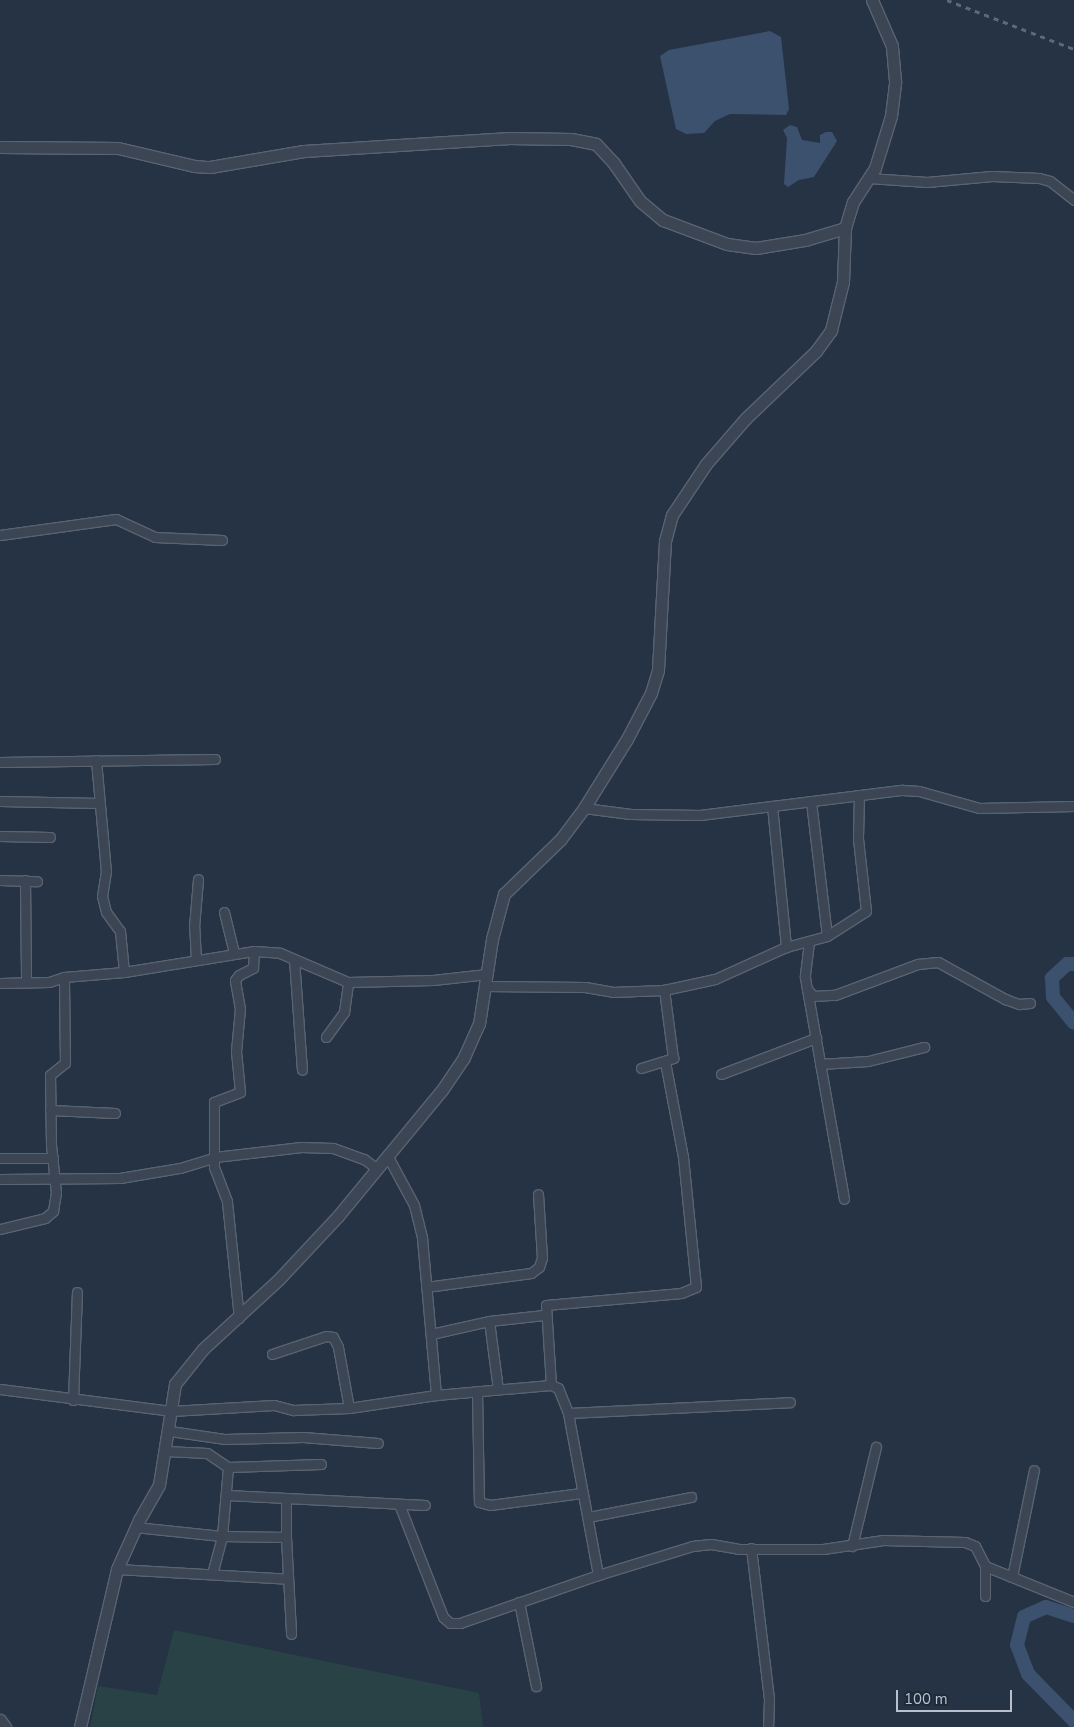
<!DOCTYPE html>
<style>
body{margin:0}
#map{position:relative;width:1074px;height:1727px;overflow:hidden;background:#263344;font-family:"Nunito Sans",sans-serif}
div>[style]{position:absolute}
[style*='--x']{left:calc(var(--x)*1px);top:calc(var(--y)*1px);width:calc(var(--w)*1px);rotate:calc(var(--a)*1deg)}
.green>*{inset:0;background:#284245}
.water>*{inset:0;background:#3b516d}
.river>*{height:14px;margin:-7px;padding:0 7px;transform-origin:7px;border-radius:7px;background:#3b516d}
.roads{filter:drop-shadow(1px 0 #596371) drop-shadow(-1px 0 #596371) drop-shadow(0 1px #596371) drop-shadow(0 -1px #596371)}
.minor>*{height:9px;margin:-4.5px;padding:0 4.5px;transform-origin:4.5px;border-radius:4.5px;background:#3b4553}
.tertiary>*{height:11px;margin:-5.5px;padding:0 5.5px;transform-origin:5.5px;border-radius:5.5px;background:#3b4553}
.rail>*{height:2.5px;margin-top:-1.25px;transform-origin:0;background:repeating-linear-gradient(90deg,#5d697a 0 5px,transparent 0 10px)}
span{translate:-50% -50%;white-space:nowrap;text-align:center;line-height:1.15;-webkit-text-stroke:4px #1f2a39;paint-order:stroke}
.scale{position:absolute;left:896px;top:1690px;width:116px;height:22px;box-sizing:border-box;border:2px solid #b8c0cd;border-top:0;padding-left:6px;font-size:15px;line-height:18px;white-space:nowrap;color:#b8c0cd;-webkit-text-stroke:4px #1f2a39;paint-order:stroke}
</style>
<div id="map">
<div class="green">
<div style="clip-path:polygon(174px 1630px,479px 1693px,483px 1727px,90px 1727px,98px 1686px,157px 1695px)"></div>
</div>
<div class="water">
<div style="clip-path:polygon(770px 31px,781px 37px,789px 109px,786px 115px,730px 114px,715px 121px,704px 133px,686px 134px,676px 129px,660px 56px,669px 50px)"></div>
<div style="clip-path:polygon(790px 125px,797px 127px,802px 140px,820px 143px,820px 135px,826px 132px,832px 132px,837px 141px,814px 177px,799px 180px,788px 187px,784px 184px,787px 138px,783px 130px)"></div>
</div>
<div class="river">
<div style="--x:1074;--y:964;--w:7;--a:180"></div>
<div style="--x:1067;--y:964;--w:21;--a:137"></div>
<div style="--x:1052;--y:978;--w:19;--a:87"></div>
<div style="--x:1053;--y:997;--w:33;--a:51"></div>
<div style="--x:1074;--y:1616;--w:29;--a:-162"></div>
<div style="--x:1046;--y:1607;--w:24;--a:156"></div>
<div style="--x:1024;--y:1617;--w:29;--a:104"></div>
<div style="--x:1017;--y:1645;--w:31;--a:69"></div>
<div style="--x:1028;--y:1674;--w:66;--a:45.6"></div>
</div>
<div class="roads">
<div class="minor">
<div style="--x:869;--y:178;--w:58;--a:3.9"></div>
<div style="--x:927;--y:182;--w:65;--a:-5.3"></div>
<div style="--x:992;--y:176;--w:47;--a:2.4"></div>
<div style="--x:1039;--y:178;--w:11;--a:15"></div>
<div style="--x:1050;--y:181;--w:31;--a:38"></div>
<div style="--x:0;--y:535;--w:117;--a:-7.9"></div>
<div style="--x:116;--y:519;--w:43;--a:24.8"></div>
<div style="--x:155;--y:537;--w:67;--a:2.6"></div>
<div style="--x:96;--y:760;--w:111;--a:84.9"></div>
<div style="--x:106;--y:871;--w:25;--a:99"></div>
<div style="--x:102;--y:896;--w:16;--a:76"></div>
<div style="--x:106;--y:912;--w:24;--a:54"></div>
<div style="--x:120;--y:931;--w:41;--a:84.4"></div>
<div style="--x:0;--y:762;--w:215;--a:-0.8"></div>
<div style="--x:0;--y:801;--w:99;--a:1.2"></div>
<div style="--x:772;--y:806;--w:142;--a:84.3"></div>
<div style="--x:584;--y:808;--w:47;--a:7.3"></div>
<div style="--x:631;--y:814;--w:69;--a:0.8"></div>
<div style="--x:700;--y:815;--w:204;--a:-7.1"></div>
<div style="--x:902;--y:790;--w:17;--a:3"></div>
<div style="--x:919;--y:791;--w:62;--a:15.8"></div>
<div style="--x:979;--y:808;--w:95;--a:-1.2"></div>
<div style="--x:0;--y:836;--w:50;--a:1.1"></div>
<div style="--x:0;--y:880;--w:37;--a:2"></div>
<div style="--x:25;--y:880;--w:102;--a:89.4"></div>
<div style="--x:224;--y:912;--w:42;--a:76.3"></div>
<div style="--x:827;--y:936;--w:46;--a:-32.7"></div>
<div style="--x:866;--y:911;--w:73;--a:-96.3"></div>
<div style="--x:858;--y:838;--w:43;--a:-88.7"></div>
<div style="--x:809;--y:942;--w:35;--a:97"></div>
<div style="--x:805;--y:977;--w:12;--a:81"></div>
<div style="--x:807;--y:989;--w:9;--a:49"></div>
<div style="--x:813;--y:996;--w:22;--a:-3"></div>
<div style="--x:835;--y:995;--w:89;--a:-20.5"></div>
<div style="--x:918;--y:964;--w:20;--a:-6"></div>
<div style="--x:938;--y:962;--w:77;--a:28.9"></div>
<div style="--x:1005;--y:999;--w:15;--a:20"></div>
<div style="--x:1019;--y:1004;--w:11;--a:-5"></div>
<div style="--x:294;--y:959;--w:111;--a:85.9"></div>
<div style="--x:196;--y:960;--w:33;--a:-93"></div>
<div style="--x:194;--y:927;--w:48;--a:-85.2"></div>
<div style="--x:0;--y:983;--w:49;--a:-1.2"></div>
<div style="--x:49;--y:982;--w:16;--a:-18"></div>
<div style="--x:64;--y:977;--w:60;--a:-4.8"></div>
<div style="--x:124;--y:972;--w:132;--a:-9.2"></div>
<div style="--x:254;--y:951;--w:26;--a:4"></div>
<div style="--x:280;--y:953;--w:74;--a:23.1"></div>
<div style="--x:348;--y:982;--w:85;--a:-1.3"></div>
<div style="--x:433;--y:980;--w:54;--a:-6.3"></div>
<div style="--x:486;--y:986;--w:99;--a:0.6"></div>
<div style="--x:585;--y:987;--w:27;--a:10"></div>
<div style="--x:612;--y:992;--w:52;--a:-2.2"></div>
<div style="--x:664;--y:990;--w:52;--a:-12.2"></div>
<div style="--x:715;--y:979;--w:78;--a:-24.3"></div>
<div style="--x:786;--y:947;--w:42;--a:-15"></div>
<div style="--x:827;--y:936;--w:136;--a:-96.8"></div>
<div style="--x:807;--y:989;--w:213;--a:80"></div>
<div style="--x:326;--y:1037;--w:31;--a:-54"></div>
<div style="--x:344;--y:1012;--w:30;--a:-82"></div>
<div style="--x:820;--y:1064;--w:48;--a:-3.6"></div>
<div style="--x:868;--y:1061;--w:58;--a:-14"></div>
<div style="--x:641;--y:1068;--w:34;--a:-17"></div>
<div style="--x:673;--y:1058;--w:69;--a:-97.5"></div>
<div style="--x:721;--y:1074;--w:102;--a:-20.8"></div>
<div style="--x:50;--y:1110;--w:65;--a:2.6"></div>
<div style="--x:387;--y:1155;--w:57;--a:61.6"></div>
<div style="--x:414;--y:1205;--w:34;--a:76"></div>
<div style="--x:422;--y:1238;--w:158;--a:84.9"></div>
<div style="--x:0;--y:1158;--w:53;--a:0"></div>
<div style="--x:0;--y:1179;--w:120;--a:-0.5"></div>
<div style="--x:120;--y:1178;--w:61;--a:-9.5"></div>
<div style="--x:180;--y:1168;--w:37;--a:-17"></div>
<div style="--x:215;--y:1157;--w:87;--a:-6.6"></div>
<div style="--x:301;--y:1147;--w:32;--a:2"></div>
<div style="--x:333;--y:1148;--w:33;--a:20"></div>
<div style="--x:364;--y:1159;--w:15;--a:37"></div>
<div style="--x:0;--y:1229;--w:46;--a:-13.7"></div>
<div style="--x:45;--y:1218;--w:11;--a:-41"></div>
<div style="--x:53;--y:1211;--w:18;--a:-81"></div>
<div style="--x:56;--y:1193;--w:48;--a:-95.9"></div>
<div style="--x:51;--y:1145;--w:70;--a:-90.8"></div>
<div style="--x:50;--y:1075;--w:19;--a:-39"></div>
<div style="--x:65;--y:1063;--w:86;--a:-90.7"></div>
<div style="--x:426;--y:1287;--w:106;--a:-7.6"></div>
<div style="--x:531;--y:1273;--w:10;--a:-37"></div>
<div style="--x:539;--y:1267;--w:9;--a:-72"></div>
<div style="--x:542;--y:1258;--w:64;--a:-93.6"></div>
<div style="--x:239;--y:1318;--w:118;--a:-95.9"></div>
<div style="--x:227;--y:1201;--w:36;--a:-111"></div>
<div style="--x:214;--y:1167;--w:65;--a:-90"></div>
<div style="--x:214;--y:1102;--w:28;--a:-21"></div>
<div style="--x:240;--y:1092;--w:41;--a:-95.6"></div>
<div style="--x:236;--y:1051;--w:42;--a:-84.6"></div>
<div style="--x:240;--y:1009;--w:29;--a:-100"></div>
<div style="--x:235;--y:980;--w:6;--a:-51"></div>
<div style="--x:239;--y:975;--w:16;--a:-27"></div>
<div style="--x:253;--y:968;--w:17;--a:-87"></div>
<div style="--x:489;--y:1321;--w:69;--a:82.5"></div>
<div style="--x:431;--y:1334;--w:59;--a:-12.6"></div>
<div style="--x:489;--y:1321;--w:55;--a:-6.2"></div>
<div style="--x:272;--y:1354;--w:57;--a:-18.4"></div>
<div style="--x:326;--y:1336;--w:7;--a:8"></div>
<div style="--x:333;--y:1337;--w:11;--a:63"></div>
<div style="--x:338;--y:1347;--w:62;--a:79.8"></div>
<div style="--x:551;--y:1385;--w:80;--a:-93.6"></div>
<div style="--x:546;--y:1305;--w:136;--a:-5.1"></div>
<div style="--x:681;--y:1293;--w:16;--a:-22"></div>
<div style="--x:696;--y:1287;--w:131;--a:-95.7"></div>
<div style="--x:683;--y:1157;--w:97;--a:-100.7"></div>
<div style="--x:0;--y:1389;--w:172;--a:7.3"></div>
<div style="--x:171;--y:1411;--w:103;--a:-3.3"></div>
<div style="--x:274;--y:1405;--w:20;--a:15"></div>
<div style="--x:293;--y:1410;--w:56;--a:-2"></div>
<div style="--x:349;--y:1408;--w:88;--a:-8.5"></div>
<div style="--x:436;--y:1395;--w:115;--a:-5"></div>
<div style="--x:551;--y:1385;--w:8;--a:23"></div>
<div style="--x:558;--y:1388;--w:27;--a:68"></div>
<div style="--x:568;--y:1413;--w:165;--a:79.5"></div>
<div style="--x:598;--y:1575;--w:98;--a:-17.1"></div>
<div style="--x:692;--y:1546;--w:19;--a:-6"></div>
<div style="--x:711;--y:1544;--w:27;--a:10"></div>
<div style="--x:738;--y:1549;--w:85;--a:0"></div>
<div style="--x:823;--y:1549;--w:61;--a:-8.5"></div>
<div style="--x:883;--y:1540;--w:82;--a:1.4"></div>
<div style="--x:965;--y:1542;--w:11;--a:22"></div>
<div style="--x:975;--y:1546;--w:22;--a:63"></div>
<div style="--x:985;--y:1566;--w:30;--a:90"></div>
<div style="--x:477;--y:1391;--w:111;--a:89"></div>
<div style="--x:479;--y:1502;--w:11;--a:15"></div>
<div style="--x:490;--y:1505;--w:92;--a:-7.5"></div>
<div style="--x:73;--y:1400;--w:108;--a:-87.9"></div>
<div style="--x:568;--y:1413;--w:222;--a:-2.8"></div>
<div style="--x:170;--y:1431;--w:56;--a:8.3"></div>
<div style="--x:225;--y:1439;--w:78;--a:-1.5"></div>
<div style="--x:303;--y:1437;--w:75;--a:4.6"></div>
<div style="--x:166;--y:1451;--w:41;--a:2.8"></div>
<div style="--x:207;--y:1453;--w:25;--a:34"></div>
<div style="--x:227;--y:1495;--w:198;--a:2.9"></div>
<div style="--x:399;--y:1504;--w:121;--a:68.7"></div>
<div style="--x:443;--y:1617;--w:9;--a:41"></div>
<div style="--x:450;--y:1623;--w:10;--a:0"></div>
<div style="--x:460;--y:1623;--w:146;--a:-19.2"></div>
<div style="--x:588;--y:1517;--w:105;--a:-11"></div>
<div style="--x:135;--y:1527;--w:87;--a:5.9"></div>
<div style="--x:222;--y:1536;--w:64;--a:0.9"></div>
<div style="--x:286;--y:1537;--w:97;--a:87"></div>
<div style="--x:286;--y:1537;--w:38;--a:-90"></div>
<div style="--x:852;--y:1546;--w:102;--a:-76.4"></div>
<div style="--x:751;--y:1548;--w:153;--a:83.2"></div>
<div style="--x:769;--y:1700;--w:27;--a:92"></div>
<div style="--x:985;--y:1566;--w:96;--a:22"></div>
<div style="--x:117;--y:1569;--w:171;--a:3.3"></div>
<div style="--x:212;--y:1574;--w:39;--a:-75"></div>
<div style="--x:222;--y:1536;--w:69;--a:-85"></div>
<div style="--x:228;--y:1467;--w:93;--a:-1.8"></div>
<div style="--x:1012;--y:1577;--w:109;--a:-78.4"></div>
<div style="--x:519;--y:1602;--w:86;--a:78.6"></div>
</div>
<div class="tertiary">
<div style="--x:0;--y:147;--w:118;--a:0.5"></div>
<div style="--x:118;--y:148;--w:78;--a:13.3"></div>
<div style="--x:194;--y:166;--w:16;--a:4"></div>
<div style="--x:210;--y:167;--w:95;--a:-9.7"></div>
<div style="--x:304;--y:151;--w:204;--a:-3.6"></div>
<div style="--x:508;--y:138;--w:63;--a:0.9"></div>
<div style="--x:571;--y:139;--w:25;--a:11"></div>
<div style="--x:596;--y:144;--w:25;--a:47"></div>
<div style="--x:613;--y:162;--w:47;--a:55.3"></div>
<div style="--x:640;--y:201;--w:30;--a:40"></div>
<div style="--x:663;--y:220;--w:68;--a:20.6"></div>
<div style="--x:727;--y:244;--w:29;--a:8"></div>
<div style="--x:756;--y:248;--w:50;--a:-9.3"></div>
<div style="--x:805;--y:240;--w:42;--a:-16.7"></div>
<div style="--x:0;--y:1720;--w:9;--a:54"></div>
<div style="--x:80;--y:1727;--w:162;--a:-76.8"></div>
<div style="--x:117;--y:1569;--w:54;--a:-65.8"></div>
<div style="--x:139;--y:1520;--w:40;--a:-60.3"></div>
<div style="--x:159;--y:1485;--w:102;--a:-81"></div>
<div style="--x:175;--y:1384;--w:45;--a:-51.3"></div>
<div style="--x:203;--y:1349;--w:103;--a:-42.6"></div>
<div style="--x:279;--y:1279;--w:86;--a:-46.9"></div>
<div style="--x:338;--y:1216;--w:163;--a:-50.5"></div>
<div style="--x:442;--y:1090;--w:40;--a:-56"></div>
<div style="--x:464;--y:1057;--w:36;--a:-66"></div>
<div style="--x:479;--y:1024;--w:86;--a:-81.3"></div>
<div style="--x:492;--y:939;--w:47;--a:-75.1"></div>
<div style="--x:504;--y:894;--w:78;--a:-44"></div>
<div style="--x:560;--y:840;--w:40;--a:-53"></div>
<div style="--x:584;--y:808;--w:81;--a:-58.1"></div>
<div style="--x:627;--y:739;--w:52;--a:-62.4"></div>
<div style="--x:651;--y:693;--w:24;--a:-73"></div>
<div style="--x:658;--y:670;--w:129;--a:-86.9"></div>
<div style="--x:665;--y:541;--w:27;--a:-75"></div>
<div style="--x:672;--y:515;--w:61;--a:-56.3"></div>
<div style="--x:706;--y:464;--w:61;--a:-49"></div>
<div style="--x:746;--y:418;--w:97;--a:-43.7"></div>
<div style="--x:816;--y:351;--w:26;--a:-54"></div>
<div style="--x:831;--y:330;--w:49;--a:-76"></div>
<div style="--x:843;--y:282;--w:54;--a:-87.9"></div>
<div style="--x:845;--y:228;--w:27;--a:-73"></div>
<div style="--x:853;--y:202;--w:40;--a:-57.1"></div>
<div style="--x:875;--y:168;--w:54;--a:-72.9"></div>
<div style="--x:891;--y:116;--w:35;--a:-83"></div>
<div style="--x:895;--y:81;--w:35;--a:-95"></div>
<div style="--x:892;--y:46;--w:50;--a:-113.5"></div>
</div>
</div>
<div class="rail">
<div style="--x:947;--y:0;--w:136;--a:21.1"></div>
</div>
<div class="scale">100 m</div>
</div>
